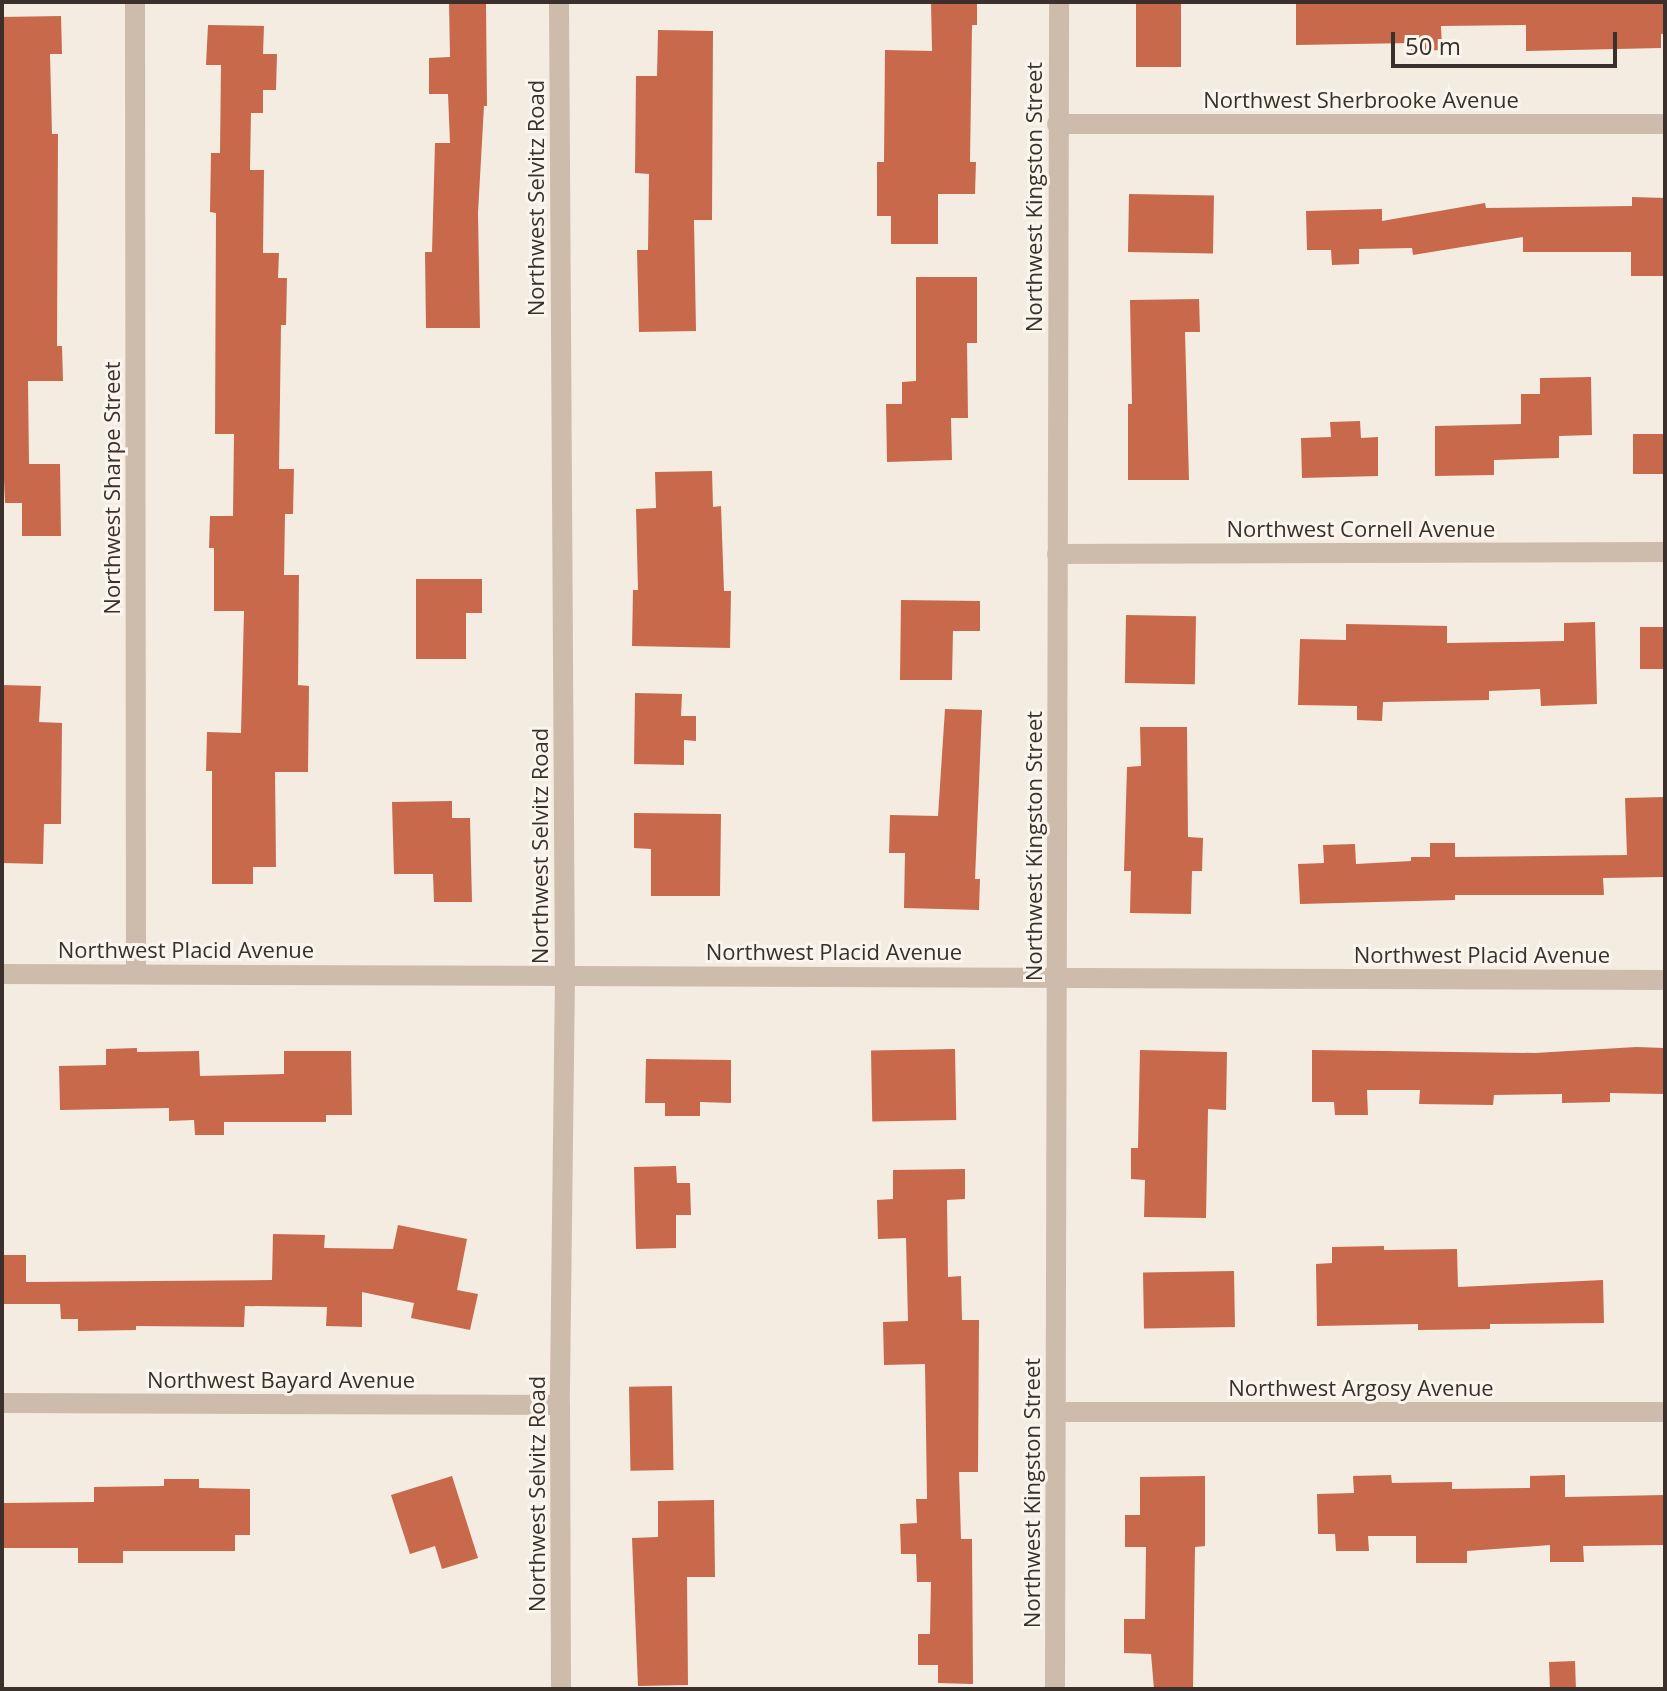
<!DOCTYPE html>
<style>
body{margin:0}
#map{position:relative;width:1667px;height:1691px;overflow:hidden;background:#f4ebe1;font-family:"Open Sans",sans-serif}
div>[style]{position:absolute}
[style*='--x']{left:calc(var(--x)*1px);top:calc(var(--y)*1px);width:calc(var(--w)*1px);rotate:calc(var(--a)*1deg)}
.building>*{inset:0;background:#c8694b;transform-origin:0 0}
.minor>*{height:20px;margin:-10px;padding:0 10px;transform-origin:10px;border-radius:10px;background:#cdbbac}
span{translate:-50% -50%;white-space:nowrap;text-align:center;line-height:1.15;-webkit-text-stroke:6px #fbf5ee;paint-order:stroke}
.street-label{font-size:22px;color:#3b302b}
.frame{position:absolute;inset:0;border:4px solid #3b302b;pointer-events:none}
.scale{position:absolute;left:1391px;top:32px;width:226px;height:36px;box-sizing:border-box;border:4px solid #3b302b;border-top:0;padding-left:10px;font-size:24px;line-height:28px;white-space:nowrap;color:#3b302b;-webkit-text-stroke:6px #fbf5ee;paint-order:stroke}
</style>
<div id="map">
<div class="building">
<div style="clip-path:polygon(449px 2px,486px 2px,487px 106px,484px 106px,478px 213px,480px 328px,426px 328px,425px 252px,432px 252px,435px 143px,450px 143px,448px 94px,429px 94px,429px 58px,450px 57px)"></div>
<div style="clip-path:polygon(931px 2px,977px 2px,977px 25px,972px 25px,970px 162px,976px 162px,975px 194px,938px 194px,938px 244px,891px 244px,891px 216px,877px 216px,877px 162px,884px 162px,885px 50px,932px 51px)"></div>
<div style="left:1136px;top:2px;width:45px;height:65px"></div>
<div style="clip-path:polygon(1296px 2px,1665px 2px,1665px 34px,1661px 34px,1661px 48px,1526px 51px,1526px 25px,1441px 26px,1442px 50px,1411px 51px,1411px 43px,1296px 45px)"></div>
<div style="clip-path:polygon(61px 16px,62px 54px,50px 54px,52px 134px,58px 134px,57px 346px,62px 346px,63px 381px,28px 381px,29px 464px,60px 464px,61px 536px,22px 536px,22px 503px,5px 503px,2px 435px,2px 17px)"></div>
<div style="clip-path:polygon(208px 25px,264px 26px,263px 54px,277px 54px,276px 90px,263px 90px,263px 113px,251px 113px,250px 170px,264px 170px,263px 253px,279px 253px,278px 278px,287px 278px,286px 325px,281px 325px,279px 469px,294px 469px,293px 514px,285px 514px,284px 575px,299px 575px,298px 685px,309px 686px,308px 772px,275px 772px,276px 867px,253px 867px,253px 884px,212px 884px,212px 771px,206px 771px,207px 732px,241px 733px,244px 611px,214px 611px,214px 548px,209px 548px,210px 516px,233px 516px,234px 434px,215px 434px,216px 213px,210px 212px,211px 153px,220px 153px,221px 65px,206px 65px)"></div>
<div style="clip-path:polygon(658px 30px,713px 31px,712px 220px,694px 220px,696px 331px,639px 332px,637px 250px,648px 250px,649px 174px,635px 173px,636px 76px,657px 76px)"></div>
<div style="left:1129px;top:194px;width:85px;height:58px;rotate:1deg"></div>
<div style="clip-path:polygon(1632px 197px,1665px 198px,1665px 276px,1631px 276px,1631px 252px,1523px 252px,1523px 237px,1413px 255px,1412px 248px,1359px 249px,1359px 264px,1332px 265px,1331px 250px,1307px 250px,1306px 211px,1382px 209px,1382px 221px,1485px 203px,1486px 208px,1632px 206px)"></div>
<div style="clip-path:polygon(916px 277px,977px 277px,977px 343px,967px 343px,968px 418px,951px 418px,952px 460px,887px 462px,886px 404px,902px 404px,902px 382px,916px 381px)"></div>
<div style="clip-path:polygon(1199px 299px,1200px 332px,1185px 332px,1189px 480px,1128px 480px,1128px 404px,1132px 404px,1130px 300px)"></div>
<div style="clip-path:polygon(1591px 377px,1592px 435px,1559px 436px,1559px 458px,1494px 460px,1494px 475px,1435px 476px,1435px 426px,1521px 424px,1521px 394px,1540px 394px,1540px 378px)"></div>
<div style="clip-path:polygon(1360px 421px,1361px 438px,1378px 437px,1378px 476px,1302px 478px,1301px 438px,1331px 437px,1330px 422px)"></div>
<div style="left:1633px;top:434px;width:32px;height:40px"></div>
<div style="clip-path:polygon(712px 471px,713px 507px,721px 506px,724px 591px,731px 591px,730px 648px,632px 646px,633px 590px,638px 590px,636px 509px,656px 508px,655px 472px)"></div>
<div style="clip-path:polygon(416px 579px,482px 579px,482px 613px,466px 613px,466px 659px,416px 659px)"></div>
<div style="clip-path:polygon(901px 600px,980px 601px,980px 631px,953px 631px,952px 680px,900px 680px)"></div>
<div style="left:1126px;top:615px;width:70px;height:68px;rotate:1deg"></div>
<div style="clip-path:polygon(1595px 622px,1597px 704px,1541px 706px,1540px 689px,1489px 691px,1489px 700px,1383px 702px,1382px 721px,1357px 720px,1357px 706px,1298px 705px,1300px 639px,1346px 640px,1346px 624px,1447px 626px,1447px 643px,1564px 641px,1564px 623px)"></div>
<div style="left:1640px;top:627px;width:25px;height:42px"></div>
<div style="clip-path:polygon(2px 685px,41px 686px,39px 722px,62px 723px,61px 824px,44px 824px,43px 864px,3px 863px)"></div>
<div style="clip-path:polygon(635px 693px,682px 694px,681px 716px,696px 716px,696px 741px,684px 740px,684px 765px,634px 764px)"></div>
<div style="clip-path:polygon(945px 709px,982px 710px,975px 879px,980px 879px,979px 910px,904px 908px,905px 853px,889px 853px,890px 815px,938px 816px)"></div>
<div style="clip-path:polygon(1140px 727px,1187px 727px,1188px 837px,1203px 838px,1202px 871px,1192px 871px,1191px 914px,1130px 913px,1131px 871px,1124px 871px,1127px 767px,1141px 766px)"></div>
<div style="clip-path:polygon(1665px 797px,1665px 877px,1603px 878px,1604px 895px,1455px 895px,1455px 900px,1300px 904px,1298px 864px,1324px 863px,1323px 845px,1355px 844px,1356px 864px,1411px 861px,1411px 857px,1430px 857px,1430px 843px,1455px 843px,1455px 857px,1627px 855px,1625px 798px)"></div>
<div style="clip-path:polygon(452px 801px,452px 818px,470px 818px,472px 902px,434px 902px,433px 874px,394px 874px,392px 802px)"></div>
<div style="clip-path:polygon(634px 813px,721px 814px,720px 896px,651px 896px,651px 849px,634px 848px)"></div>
<div style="clip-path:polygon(1636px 1047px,1665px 1048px,1665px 1094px,1610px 1093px,1610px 1102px,1562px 1103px,1562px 1094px,1494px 1095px,1493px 1105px,1419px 1104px,1420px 1090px,1367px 1090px,1368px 1115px,1335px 1115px,1334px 1102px,1312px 1102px,1312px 1050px,1535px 1053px)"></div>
<div style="clip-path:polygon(137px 1048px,137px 1052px,199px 1051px,200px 1076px,284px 1074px,284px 1051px,351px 1051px,352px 1115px,326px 1115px,326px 1122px,224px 1122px,224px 1135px,195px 1135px,194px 1120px,169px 1121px,169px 1108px,60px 1110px,59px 1066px,106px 1065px,106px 1049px)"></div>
<div style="left:955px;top:1049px;width:71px;height:84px;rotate:89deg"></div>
<div style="clip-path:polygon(1140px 1050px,1227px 1052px,1226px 1110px,1208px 1109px,1206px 1218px,1144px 1217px,1145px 1180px,1131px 1179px,1131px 1148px,1138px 1148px)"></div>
<div style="clip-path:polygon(646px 1059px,731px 1060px,731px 1103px,700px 1102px,700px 1116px,665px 1116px,665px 1103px,645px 1103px)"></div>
<div style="clip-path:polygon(676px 1166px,677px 1183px,690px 1183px,691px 1215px,676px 1215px,676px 1248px,636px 1249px,634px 1167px)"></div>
<div style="clip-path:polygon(965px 1169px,965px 1199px,947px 1200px,948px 1277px,961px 1276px,962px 1320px,979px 1320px,978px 1472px,959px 1472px,961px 1539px,972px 1539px,973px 1684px,938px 1683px,938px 1665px,918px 1665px,918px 1634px,930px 1634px,931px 1582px,917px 1582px,916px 1554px,901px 1554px,900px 1524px,917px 1523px,916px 1499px,927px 1499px,925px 1364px,884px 1365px,883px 1322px,908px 1321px,906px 1238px,878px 1239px,877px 1200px,893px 1199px,893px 1170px)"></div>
<div style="clip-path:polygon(398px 1225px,467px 1239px,457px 1290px,478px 1294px,470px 1330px,411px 1318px,414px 1303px,362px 1292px,362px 1327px,326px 1326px,327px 1307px,245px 1306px,244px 1327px,136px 1326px,136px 1330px,78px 1331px,78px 1319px,61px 1319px,60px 1304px,2px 1304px,2px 1255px,26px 1255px,26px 1282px,272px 1280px,273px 1234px,325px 1235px,324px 1248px,393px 1249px)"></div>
<div style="clip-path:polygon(1384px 1246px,1384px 1250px,1457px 1249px,1458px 1287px,1603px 1280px,1604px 1323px,1490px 1324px,1490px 1329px,1418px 1330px,1418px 1324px,1317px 1326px,1316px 1264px,1332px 1263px,1332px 1247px)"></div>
<div style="left:1234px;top:1271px;width:56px;height:91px;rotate:89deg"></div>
<div style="left:672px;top:1386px;width:84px;height:43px;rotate:89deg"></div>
<div style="clip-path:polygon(1391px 1475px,1392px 1483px,1452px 1482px,1452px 1489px,1530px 1488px,1530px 1476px,1565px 1475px,1565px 1497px,1665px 1495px,1665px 1545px,1583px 1546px,1584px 1562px,1550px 1562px,1550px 1545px,1467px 1551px,1467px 1563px,1416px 1563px,1416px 1536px,1368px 1536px,1369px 1551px,1336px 1551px,1335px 1534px,1318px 1534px,1317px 1494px,1354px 1493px,1353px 1476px)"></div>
<div style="clip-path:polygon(452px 1476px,478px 1558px,442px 1569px,435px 1546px,410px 1554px,391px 1495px)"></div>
<div style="clip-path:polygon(1205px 1476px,1205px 1546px,1195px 1547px,1193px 1689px,1154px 1689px,1151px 1654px,1124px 1653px,1124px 1619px,1145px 1619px,1146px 1547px,1125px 1547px,1125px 1515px,1140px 1515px,1140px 1477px)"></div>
<div style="clip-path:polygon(164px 1479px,199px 1479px,199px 1488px,250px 1489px,250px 1535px,235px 1535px,235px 1551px,123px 1551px,123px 1563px,78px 1563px,78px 1548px,2px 1548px,2px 1503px,94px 1502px,94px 1487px,164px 1486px)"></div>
<div style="clip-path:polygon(714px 1500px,715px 1577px,687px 1577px,688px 1685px,638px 1686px,632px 1538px,658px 1537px,658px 1501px)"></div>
<div style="left:1575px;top:1661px;width:28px;height:26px;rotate:88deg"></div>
</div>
<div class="minor">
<div style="--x:135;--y:2;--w:972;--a:89.94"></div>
<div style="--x:559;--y:2;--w:974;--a:89.65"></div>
<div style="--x:565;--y:976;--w:429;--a:90.7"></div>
<div style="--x:560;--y:1405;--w:284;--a:89.8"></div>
<div style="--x:1057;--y:124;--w:608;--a:0"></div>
<div style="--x:1057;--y:554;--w:608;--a:-0.19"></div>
<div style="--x:2;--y:974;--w:1663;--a:0.21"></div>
<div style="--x:2;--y:1403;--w:558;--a:0.21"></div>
<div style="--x:1057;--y:1412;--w:608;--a:0"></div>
<div style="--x:1055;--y:1689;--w:1687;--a:-89.86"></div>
</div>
<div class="street-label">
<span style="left:1361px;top:100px">Northwest Sherbrooke Avenue</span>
<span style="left:1034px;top:197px;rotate:-90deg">Northwest Kingston Street</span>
<span style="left:536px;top:198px;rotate:-90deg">Northwest Selvitz Road</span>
<span style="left:112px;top:488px;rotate:-90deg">Northwest Sharpe Street</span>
<span style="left:1361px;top:529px">Northwest Cornell Avenue</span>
<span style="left:540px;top:846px;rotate:-90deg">Northwest Selvitz Road</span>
<span style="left:1034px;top:846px;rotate:-90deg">Northwest Kingston Street</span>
<span style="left:186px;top:950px">Northwest Placid Avenue</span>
<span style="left:834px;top:952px">Northwest Placid Avenue</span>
<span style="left:1482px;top:955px">Northwest Placid Avenue</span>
<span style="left:281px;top:1380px">Northwest Bayard Avenue</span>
<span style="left:1361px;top:1388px">Northwest Argosy Avenue</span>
<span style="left:1032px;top:1493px;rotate:-90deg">Northwest Kingston Street</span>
<span style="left:537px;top:1494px;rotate:-90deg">Northwest Selvitz Road</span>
</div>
<div class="frame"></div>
<div class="scale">50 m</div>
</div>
